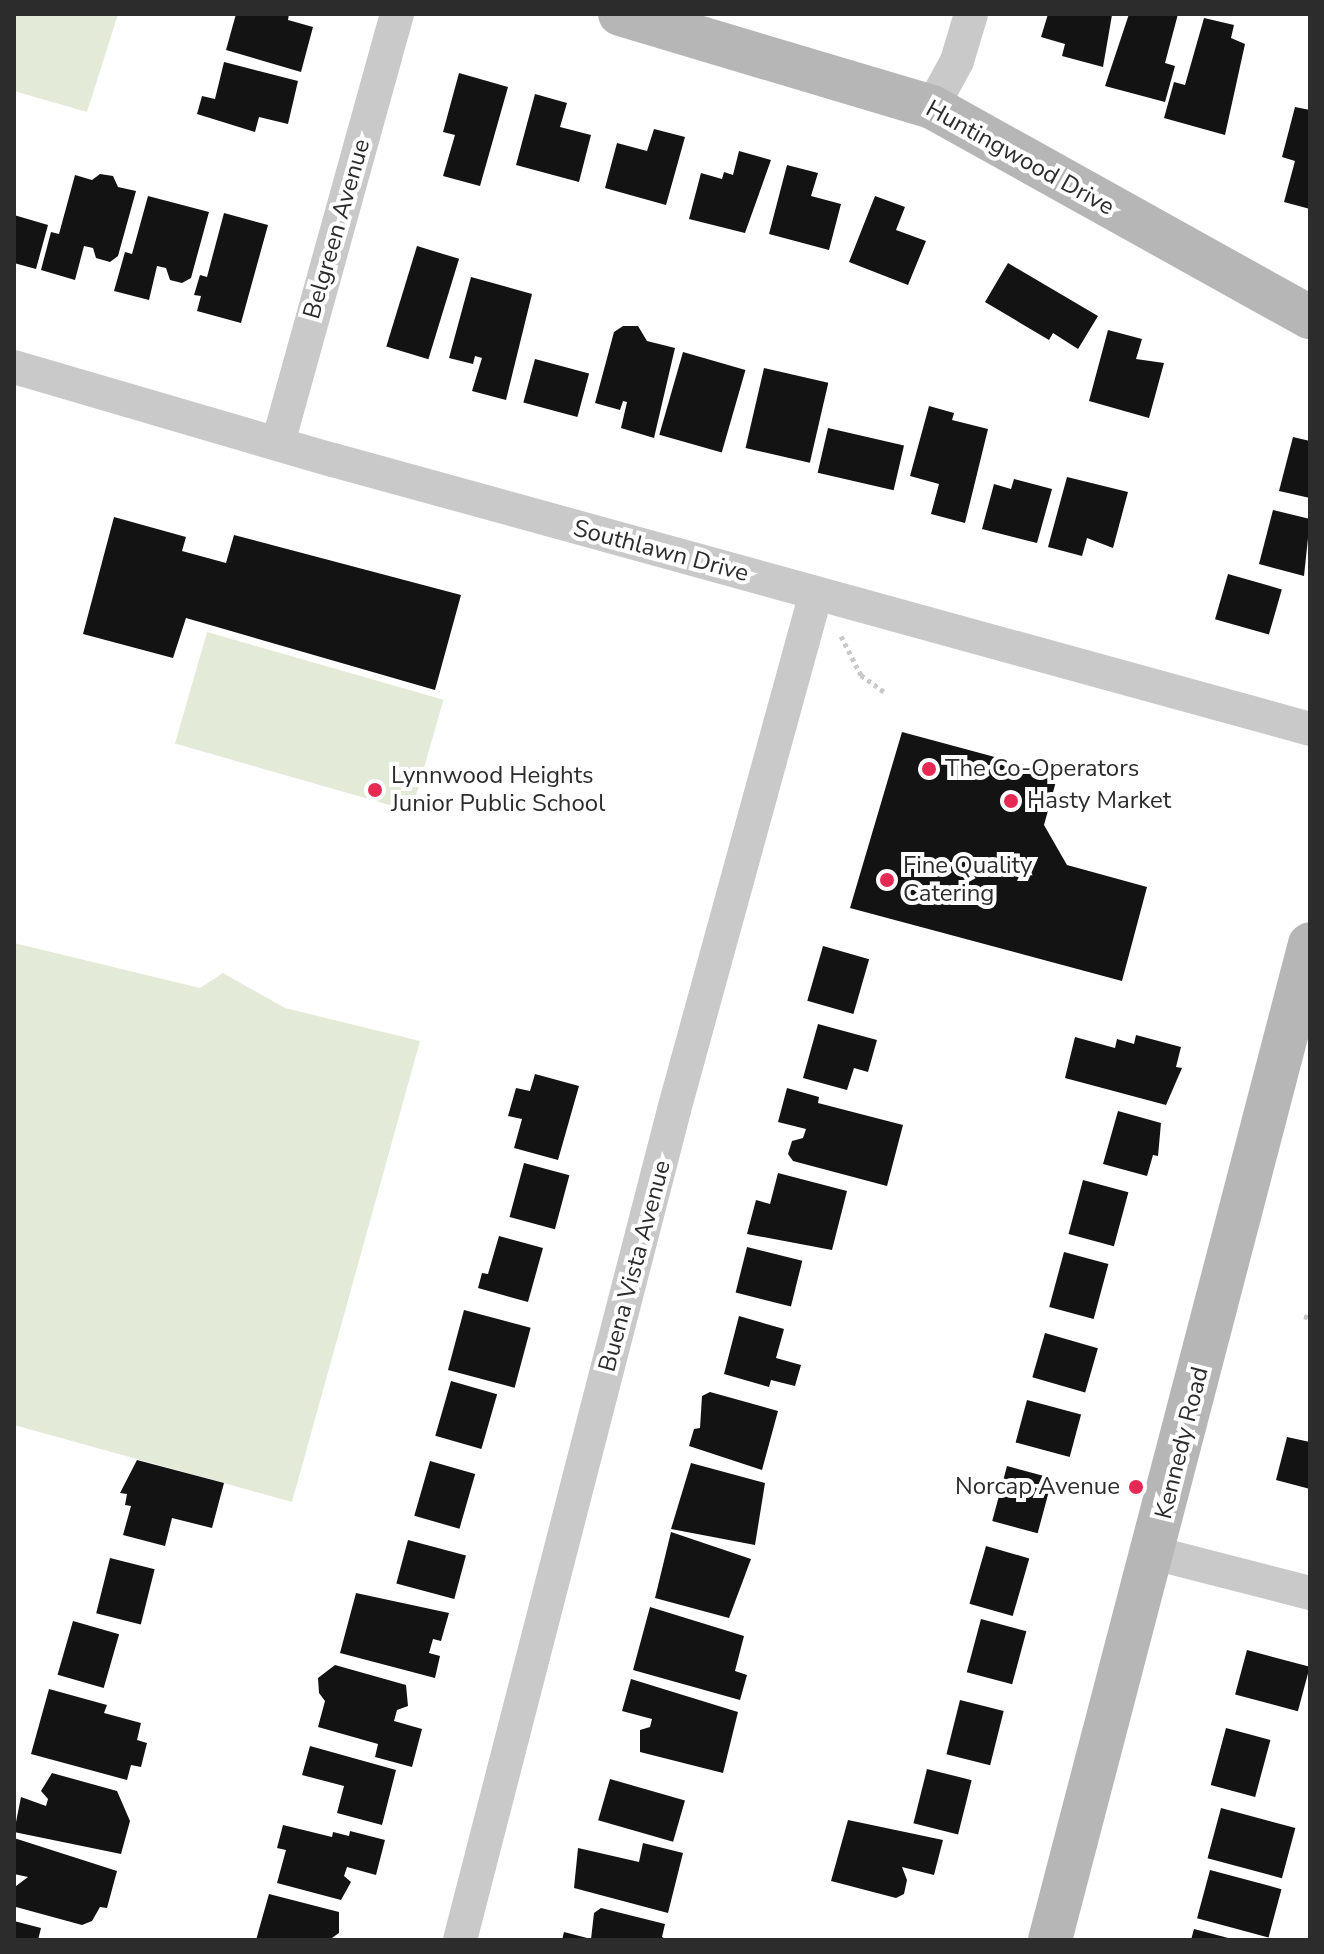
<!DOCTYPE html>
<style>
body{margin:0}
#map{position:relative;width:1324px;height:1954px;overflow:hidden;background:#fff;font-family:"Nunito Sans",sans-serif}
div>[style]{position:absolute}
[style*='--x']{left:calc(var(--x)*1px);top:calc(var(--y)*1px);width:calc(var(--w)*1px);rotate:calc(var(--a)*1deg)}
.green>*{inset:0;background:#e4ead8;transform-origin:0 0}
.building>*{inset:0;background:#131313;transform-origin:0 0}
.path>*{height:5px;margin-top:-2.5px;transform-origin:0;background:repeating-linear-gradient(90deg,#c9c9c9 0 4px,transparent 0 8px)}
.street>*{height:34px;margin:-17px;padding:0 17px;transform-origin:17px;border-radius:17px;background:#c9c9c9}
.secondary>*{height:44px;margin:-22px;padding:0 22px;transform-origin:22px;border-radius:22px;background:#b6b6b6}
.dots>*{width:22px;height:22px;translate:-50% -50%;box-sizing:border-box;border:4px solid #fff;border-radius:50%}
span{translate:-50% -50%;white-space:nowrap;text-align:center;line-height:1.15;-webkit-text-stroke:8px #fff;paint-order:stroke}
.street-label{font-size:24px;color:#2c2c2c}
.poi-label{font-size:24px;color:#2c2c2c}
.left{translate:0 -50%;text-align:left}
.right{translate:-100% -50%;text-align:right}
.frame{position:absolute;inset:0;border:16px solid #2c2c2c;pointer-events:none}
</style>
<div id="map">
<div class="green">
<div style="clip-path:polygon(14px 14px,118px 14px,87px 112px,14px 91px)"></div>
<div style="left:207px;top:632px;width:246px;height:116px;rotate:16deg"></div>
<div style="clip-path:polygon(14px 943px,200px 988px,223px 973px,285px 1008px,420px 1041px,292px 1502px,14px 1425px)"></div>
</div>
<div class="building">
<div style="clip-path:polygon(236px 14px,289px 14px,288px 20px,313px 27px,301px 72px,226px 50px)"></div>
<div style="clip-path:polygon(1048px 14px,1112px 15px,1103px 67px,1062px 56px,1065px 44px,1041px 37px)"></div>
<div style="clip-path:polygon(1129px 14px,1178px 14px,1165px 63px,1175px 66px,1165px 102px,1105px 86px)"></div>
<div style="clip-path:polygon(1204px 18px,1234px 25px,1231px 38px,1245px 44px,1225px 135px,1164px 118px,1174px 82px,1185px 85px)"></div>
<div style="clip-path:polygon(224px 62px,298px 81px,288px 124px,259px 117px,255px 132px,197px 114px,202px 96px,215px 99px)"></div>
<div style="clip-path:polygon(459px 73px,508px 87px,480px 186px,443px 176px,455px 135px,443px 132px)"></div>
<div style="clip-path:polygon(535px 94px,567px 103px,560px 127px,591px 135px,579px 182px,516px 165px)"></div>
<div style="clip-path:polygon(1295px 107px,1310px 110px,1310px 209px,1284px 202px,1295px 161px,1282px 157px)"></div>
<div style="clip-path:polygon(654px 129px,685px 137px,666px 205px,605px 188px,617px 143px,647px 151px)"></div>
<div style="clip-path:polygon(739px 151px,771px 160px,745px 233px,689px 219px,701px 173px,722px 179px,724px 172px,733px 175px)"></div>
<div style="clip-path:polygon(787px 165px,818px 173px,811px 196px,841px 204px,829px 250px,769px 234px)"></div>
<div style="clip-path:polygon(100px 174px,113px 176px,118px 187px,136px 191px,118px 256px,110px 262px,96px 258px,93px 248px,84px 246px,75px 280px,41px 270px,51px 232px,59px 234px,75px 175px,92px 180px)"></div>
<div style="clip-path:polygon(148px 196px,209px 212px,191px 278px,182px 283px,170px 280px,166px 268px,157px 266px,149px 300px,114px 291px,125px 252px,132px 254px)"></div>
<div style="clip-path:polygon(875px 196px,905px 207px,896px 230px,926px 241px,908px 285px,849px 262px)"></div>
<div style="clip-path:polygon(224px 213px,268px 225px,241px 323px,197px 311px,201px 296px,194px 295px,200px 275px,207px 277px)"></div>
<div style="clip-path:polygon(14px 215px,48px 225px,36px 269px,14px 263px)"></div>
<div style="left:417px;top:246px;width:44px;height:105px;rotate:17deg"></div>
<div style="clip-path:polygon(1008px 263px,1098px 316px,1078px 349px,1053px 333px,1049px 340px,985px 302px)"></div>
<div style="clip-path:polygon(471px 277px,532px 294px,506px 400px,472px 391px,482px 358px,475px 356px,473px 364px,449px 358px)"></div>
<div style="clip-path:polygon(623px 326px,638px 326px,647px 341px,675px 348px,654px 438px,621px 428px,627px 402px,623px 401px,620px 410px,595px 403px,614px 332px)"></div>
<div style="clip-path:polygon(1108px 330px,1142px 339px,1136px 359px,1164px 363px,1149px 418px,1089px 401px)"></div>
<div style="left:683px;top:352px;width:65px;height:86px;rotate:16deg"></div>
<div style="left:535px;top:359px;width:56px;height:45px;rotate:15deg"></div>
<div style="left:764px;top:368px;width:66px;height:82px;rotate:13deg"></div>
<div style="clip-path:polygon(929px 406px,954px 413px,952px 420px,988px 429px,965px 523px,931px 514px,939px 484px,910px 476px)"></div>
<div style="left:828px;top:428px;width:78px;height:46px;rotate:13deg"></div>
<div style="clip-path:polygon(1293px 437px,1310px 441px,1310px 498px,1279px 491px)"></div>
<div style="clip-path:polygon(1067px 477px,1128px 492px,1113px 548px,1087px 538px,1082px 556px,1048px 547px)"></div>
<div style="clip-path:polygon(1014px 479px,1052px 489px,1037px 543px,982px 529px,994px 484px,1011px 489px)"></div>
<div style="clip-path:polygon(1273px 510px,1310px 519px,1304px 576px,1259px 564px)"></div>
<div style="clip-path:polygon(114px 517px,186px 537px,182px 551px,226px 563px,234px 535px,461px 595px,435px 690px,186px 618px,173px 658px,83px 634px)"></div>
<div style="left:1228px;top:574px;width:56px;height:47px;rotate:16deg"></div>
<div style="clip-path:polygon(902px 732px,1058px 774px,1044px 825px,1067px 865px,1147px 887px,1122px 981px,850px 908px)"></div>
<div style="left:823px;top:946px;width:48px;height:57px;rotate:16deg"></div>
<div style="clip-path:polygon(818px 1024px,877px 1040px,868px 1072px,854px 1068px,847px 1090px,803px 1078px)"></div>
<div style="clip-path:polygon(1136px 1035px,1181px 1047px,1176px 1067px,1182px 1068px,1166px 1105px,1065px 1078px,1075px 1037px,1115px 1048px,1117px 1039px,1134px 1044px)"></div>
<div style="clip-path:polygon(535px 1074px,579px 1086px,558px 1160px,514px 1148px,522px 1119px,508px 1116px,516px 1088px,530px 1091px)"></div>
<div style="clip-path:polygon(787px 1088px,819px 1097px,818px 1103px,903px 1125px,887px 1186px,793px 1161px,788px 1154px,792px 1141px,803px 1138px,806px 1129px,778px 1122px)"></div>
<div style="clip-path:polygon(1118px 1111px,1161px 1123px,1158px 1156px,1153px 1155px,1147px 1176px,1103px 1164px)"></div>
<div style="left:524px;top:1163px;width:47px;height:56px;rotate:15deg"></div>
<div style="clip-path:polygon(778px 1173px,847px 1191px,832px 1250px,747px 1234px,756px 1200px,770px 1204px)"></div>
<div style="left:1083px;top:1180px;width:47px;height:56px;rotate:15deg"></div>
<div style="clip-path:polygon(499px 1236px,543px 1248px,528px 1302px,478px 1288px,482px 1273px,488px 1274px)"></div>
<div style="left:747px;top:1247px;width:57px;height:47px;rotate:14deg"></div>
<div style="left:1064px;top:1252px;width:46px;height:57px;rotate:15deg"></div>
<div style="left:464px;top:1310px;width:69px;height:62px;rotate:15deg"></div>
<div style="clip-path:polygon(739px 1316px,784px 1329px,776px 1358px,801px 1365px,795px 1386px,771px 1380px,769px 1387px,724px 1374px)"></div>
<div style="left:1045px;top:1333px;width:55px;height:46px;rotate:16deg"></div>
<div style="left:451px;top:1381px;width:48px;height:57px;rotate:16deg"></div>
<div style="clip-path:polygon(710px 1392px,778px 1411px,762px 1470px,689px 1446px,694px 1429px,700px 1428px,702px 1396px)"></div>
<div style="left:1027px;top:1400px;width:56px;height:44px;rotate:15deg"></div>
<div style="clip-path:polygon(1287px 1437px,1310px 1442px,1310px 1489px,1276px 1480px)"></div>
<div style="clip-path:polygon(137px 1460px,224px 1483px,212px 1528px,172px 1518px,165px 1546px,123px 1535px,131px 1506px,125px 1505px,127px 1494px,120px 1493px)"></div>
<div style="left:430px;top:1461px;width:47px;height:57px;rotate:16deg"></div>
<div style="clip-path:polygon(691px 1463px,765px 1483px,755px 1545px,671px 1529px)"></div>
<div style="left:1007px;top:1466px;width:47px;height:57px;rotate:15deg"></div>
<div style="clip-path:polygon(671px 1532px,751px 1559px,729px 1618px,655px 1598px)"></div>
<div style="left:408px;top:1540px;width:60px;height:45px;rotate:15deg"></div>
<div style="left:986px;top:1546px;width:45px;height:60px;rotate:16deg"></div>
<div style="left:110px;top:1558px;width:46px;height:57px;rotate:14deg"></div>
<div style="clip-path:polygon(356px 1593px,449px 1613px,441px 1641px,433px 1639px,429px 1653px,440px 1656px,435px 1678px,340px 1653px)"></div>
<div style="clip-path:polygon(650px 1607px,744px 1636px,735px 1671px,747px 1675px,740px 1700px,633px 1670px)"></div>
<div style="left:981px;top:1619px;width:47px;height:55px;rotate:15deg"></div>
<div style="left:73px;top:1621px;width:48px;height:56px;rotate:16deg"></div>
<div style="left:1247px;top:1650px;width:65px;height:46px;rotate:15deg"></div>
<div style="clip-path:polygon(335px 1665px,406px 1685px,408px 1706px,397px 1710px,394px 1721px,422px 1729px,412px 1767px,375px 1757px,378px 1744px,318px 1727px,325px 1701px,319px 1693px,318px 1678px)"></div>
<div style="clip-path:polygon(631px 1679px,738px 1712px,723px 1773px,640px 1752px,640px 1730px,650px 1727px,652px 1719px,622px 1711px)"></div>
<div style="clip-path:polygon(49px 1689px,107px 1705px,104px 1713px,141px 1723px,137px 1740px,147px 1743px,141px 1767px,131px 1765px,127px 1780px,31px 1754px)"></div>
<div style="left:960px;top:1700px;width:45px;height:56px;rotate:14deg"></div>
<div style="left:1226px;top:1728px;width:46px;height:59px;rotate:15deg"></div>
<div style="clip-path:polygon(310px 1746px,396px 1770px,382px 1825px,337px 1813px,344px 1786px,302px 1775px)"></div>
<div style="left:927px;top:1769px;width:46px;height:56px;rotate:14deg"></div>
<div style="clip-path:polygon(52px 1773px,117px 1791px,130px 1821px,121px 1854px,14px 1832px,21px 1797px,46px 1806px,48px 1799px,41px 1791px)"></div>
<div style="left:610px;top:1779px;width:78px;height:43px;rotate:16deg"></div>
<div style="left:1221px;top:1808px;width:77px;height:52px;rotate:15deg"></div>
<div style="clip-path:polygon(848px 1820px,943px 1840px,934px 1875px,902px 1867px,907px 1880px,904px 1894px,896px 1898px,831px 1881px)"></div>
<div style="clip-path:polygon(283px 1825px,332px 1837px,333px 1832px,349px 1836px,350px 1831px,385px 1840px,376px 1875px,347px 1867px,344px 1876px,351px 1882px,341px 1900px,277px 1883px,286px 1850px,277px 1848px)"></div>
<div style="clip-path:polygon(14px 1838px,117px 1871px,107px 1908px,100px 1907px,92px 1921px,82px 1925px,16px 1907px,16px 1886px,28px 1877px,14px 1874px)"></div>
<div style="clip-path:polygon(643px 1843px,683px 1853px,668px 1913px,574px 1888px,578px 1848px,639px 1862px)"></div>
<div style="left:1210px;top:1870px;width:74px;height:50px;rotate:15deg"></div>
<div style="clip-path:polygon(269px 1894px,339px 1912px,339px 1933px,329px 1940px,256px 1940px)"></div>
<div style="clip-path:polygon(601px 1908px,665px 1924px,662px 1937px,668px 1940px,562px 1940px,564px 1932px,591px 1939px,594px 1913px)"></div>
<div style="clip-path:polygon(14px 1921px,41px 1928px,38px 1940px,14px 1940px)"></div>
<div style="clip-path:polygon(1194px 1929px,1232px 1939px,1231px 1940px,1191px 1940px)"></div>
</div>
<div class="path">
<div style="--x:841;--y:636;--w:44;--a:62.9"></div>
<div style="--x:861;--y:675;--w:31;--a:36"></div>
<div style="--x:1304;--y:1316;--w:6;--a:18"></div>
</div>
<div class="street">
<div style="--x:932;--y:107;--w:52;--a:-61.5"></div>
<div style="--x:957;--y:61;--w:49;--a:-73.4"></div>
<div style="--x:14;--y:367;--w:332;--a:16.3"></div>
<div style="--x:333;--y:460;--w:1013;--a:15.39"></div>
<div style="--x:278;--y:443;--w:445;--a:-74.5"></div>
<div style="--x:1154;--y:1553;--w:161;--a:14.4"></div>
<div style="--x:460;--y:1940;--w:857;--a:-75.54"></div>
<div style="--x:674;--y:1110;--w:536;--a:-74.64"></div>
</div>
<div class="secondary">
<div style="--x:620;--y:14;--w:326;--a:16.6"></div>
<div style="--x:932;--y:107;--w:432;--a:29.1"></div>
<div style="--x:1050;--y:1940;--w:1029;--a:-75.37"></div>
</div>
<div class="dots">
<div style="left:929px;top:769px;background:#e62a54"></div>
<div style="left:375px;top:790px;background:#e62a54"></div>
<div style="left:1011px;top:801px;background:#e62a54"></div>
<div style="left:887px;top:880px;background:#e62a54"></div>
<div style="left:1136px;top:1487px;background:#e62a54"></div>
</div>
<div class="street-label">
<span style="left:1020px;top:158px;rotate:29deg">Huntingwood Drive</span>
<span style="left:337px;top:229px;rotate:-74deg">Belgreen Avenue</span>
<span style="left:661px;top:551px;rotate:15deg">Southlawn Drive</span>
<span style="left:635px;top:1266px;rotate:-75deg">Buena Vista Avenue</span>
<span style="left:1182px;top:1443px;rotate:-76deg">Kennedy Road</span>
</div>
<div class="poi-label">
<span class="left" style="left:945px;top:769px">The Co-Operators</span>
<span class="left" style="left:391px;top:790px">Lynnwood Heights<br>Junior Public School</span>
<span class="left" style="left:1027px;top:801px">Hasty Market</span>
<span class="left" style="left:903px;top:880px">Fine Quality<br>Catering</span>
<span class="right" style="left:1120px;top:1487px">Norcap Avenue</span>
</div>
<div class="frame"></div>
</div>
